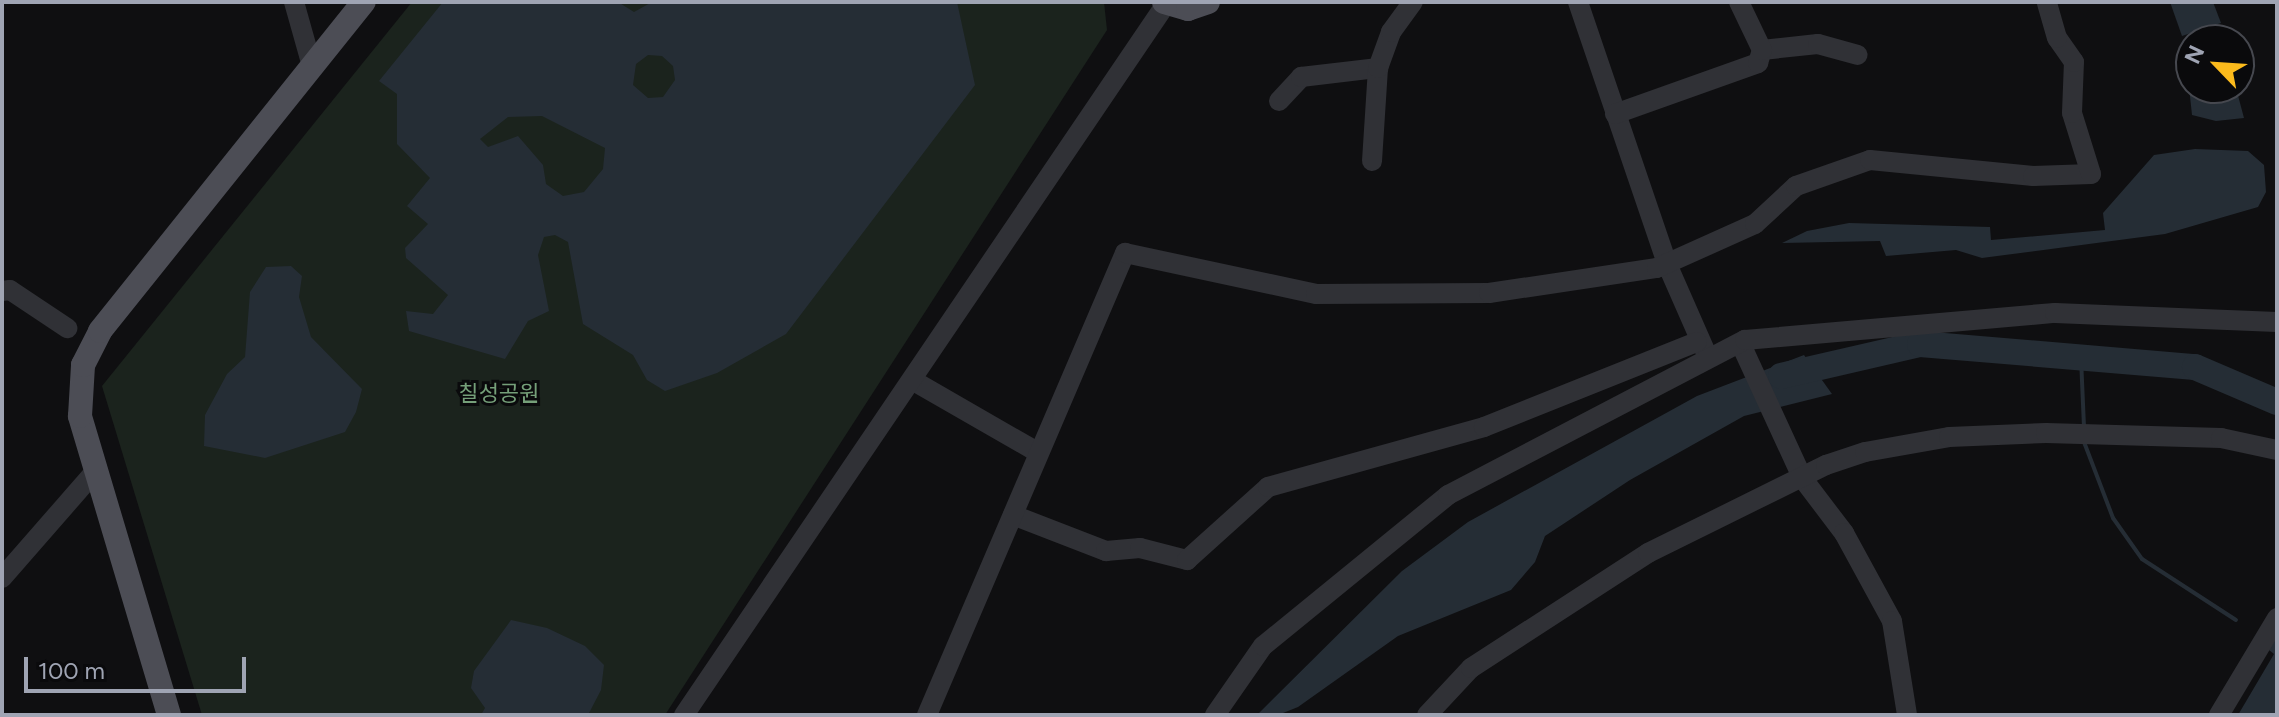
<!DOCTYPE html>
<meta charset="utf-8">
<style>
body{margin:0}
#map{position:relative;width:2279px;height:717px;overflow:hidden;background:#0f0f11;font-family:Figtree,"Noto Sans KR",sans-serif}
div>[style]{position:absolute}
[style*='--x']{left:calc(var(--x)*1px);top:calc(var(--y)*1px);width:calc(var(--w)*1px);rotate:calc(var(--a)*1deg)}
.green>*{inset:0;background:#1b231d}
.water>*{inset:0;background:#252d35}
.stream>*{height:4px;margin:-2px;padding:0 2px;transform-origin:2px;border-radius:2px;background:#252d35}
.river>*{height:26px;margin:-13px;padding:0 13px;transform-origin:13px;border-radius:13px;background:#252d35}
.minor>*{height:20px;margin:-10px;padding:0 10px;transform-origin:10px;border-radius:10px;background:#303136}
.major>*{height:24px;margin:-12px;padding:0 12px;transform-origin:12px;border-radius:12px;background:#4c4d55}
span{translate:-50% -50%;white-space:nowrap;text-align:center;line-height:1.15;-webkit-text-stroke:6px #0a0a0c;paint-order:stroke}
.park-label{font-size:22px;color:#759f79}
.frame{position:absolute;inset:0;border:4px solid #9fa4b3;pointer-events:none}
.north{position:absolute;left:2175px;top:24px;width:80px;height:80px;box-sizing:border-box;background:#0a0a0c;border:2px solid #46484f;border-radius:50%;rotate:295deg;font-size:22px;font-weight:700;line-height:32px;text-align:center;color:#9fa4b3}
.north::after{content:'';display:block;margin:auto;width:28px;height:36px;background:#fcbb1c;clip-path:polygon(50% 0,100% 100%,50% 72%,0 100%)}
.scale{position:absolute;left:24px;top:657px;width:222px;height:36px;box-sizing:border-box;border:4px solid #9fa4b3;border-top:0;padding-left:10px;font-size:24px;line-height:28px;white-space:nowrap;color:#9fa4b3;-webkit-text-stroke:6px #0a0a0c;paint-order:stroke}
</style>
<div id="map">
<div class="green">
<div style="clip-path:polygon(412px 2px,1104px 2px,1107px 30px,665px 715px,202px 715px,102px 386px)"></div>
</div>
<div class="water">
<div style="clip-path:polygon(evenodd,443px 2px,618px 2px,634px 12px,652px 2px,957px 2px,975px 85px,786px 334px,717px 373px,665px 391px,647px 380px,633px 355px,583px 324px,568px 242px,555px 235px,544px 237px,538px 255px,549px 311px,528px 321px,505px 359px,409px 331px,406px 311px,433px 314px,448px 295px,406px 258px,405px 248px,428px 224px,407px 206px,430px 178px,397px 144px,397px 94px,379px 81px,443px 2px,648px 55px,662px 56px,673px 66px,675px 80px,663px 97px,648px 98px,633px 85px,636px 64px,648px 55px,443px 2px,542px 116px,605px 148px,603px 169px,584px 192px,563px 196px,546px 184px,543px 165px,518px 136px,488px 147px,480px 139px,508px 117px,542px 116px)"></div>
<div style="clip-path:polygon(2170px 2px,2213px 2px,2221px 23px,2182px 36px)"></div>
<div style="clip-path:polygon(2191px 75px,2191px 88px,2236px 88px,2244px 118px,2216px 121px,2192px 115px,2188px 78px)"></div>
<div style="clip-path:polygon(2195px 149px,2248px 151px,2264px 165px,2266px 192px,2258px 207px,2165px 234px,1982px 258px,1956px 250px,1886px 256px,1880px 241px,1782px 243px,1807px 231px,1849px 223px,1990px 227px,1991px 240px,2105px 230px,2103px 213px,2154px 155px)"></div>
<div style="clip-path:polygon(291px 266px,302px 276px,299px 297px,311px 337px,362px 389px,356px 412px,345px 432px,265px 458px,204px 446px,205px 415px,227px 374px,245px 357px,250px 292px,266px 267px)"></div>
<div style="clip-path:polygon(1804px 355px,1832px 394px,1744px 416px,1630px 480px,1545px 536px,1535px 562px,1511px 590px,1398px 636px,1298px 707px,1278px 715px,1257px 715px,1402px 571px,1468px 522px,1697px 396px)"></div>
<div style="clip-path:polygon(511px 620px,547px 628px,585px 646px,604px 665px,601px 690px,588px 715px,481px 715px,485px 708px,471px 688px,474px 671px)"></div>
<div style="clip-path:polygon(2277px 635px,2277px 715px,2238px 715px,2274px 654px,2269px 650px)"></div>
</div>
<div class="stream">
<div style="--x:2081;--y:358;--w:68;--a:87.5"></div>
<div style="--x:2084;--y:442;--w:81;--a:69.1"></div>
<div style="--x:2113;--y:518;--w:50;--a:54.7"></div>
<div style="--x:2142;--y:559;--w:112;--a:33"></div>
</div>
<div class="river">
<div style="--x:1781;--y:376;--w:143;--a:-13"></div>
<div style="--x:1920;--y:344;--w:276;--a:4.8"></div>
<div style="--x:2195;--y:367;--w:89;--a:23.1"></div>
</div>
<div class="minor">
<div style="--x:294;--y:2;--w:66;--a:74.3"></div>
<div style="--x:1578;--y:2;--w:277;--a:71.2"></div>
<div style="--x:1667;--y:264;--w:97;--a:66.3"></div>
<div style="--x:1762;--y:50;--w:56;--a:-6.1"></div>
<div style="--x:1818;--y:44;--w:41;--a:15.4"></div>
<div style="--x:1279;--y:101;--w:33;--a:-47"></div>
<div style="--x:1301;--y:77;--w:78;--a:-6.7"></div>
<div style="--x:1615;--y:114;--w:152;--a:-19.6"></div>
<div style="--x:1758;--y:63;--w:14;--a:-73"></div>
<div style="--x:1762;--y:50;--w:53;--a:-115.6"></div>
<div style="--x:1372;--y:161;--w:93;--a:-86.3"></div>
<div style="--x:1378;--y:68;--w:38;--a:-70"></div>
<div style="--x:1391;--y:32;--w:37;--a:-54"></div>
<div style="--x:2;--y:291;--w:8;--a:-7"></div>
<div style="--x:10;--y:290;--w:69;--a:33.7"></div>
<div style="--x:1745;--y:340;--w:11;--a:95"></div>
<div style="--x:1744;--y:351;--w:141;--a:65.3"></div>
<div style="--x:1803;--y:479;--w:68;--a:52.8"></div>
<div style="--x:1844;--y:533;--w:100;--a:61.4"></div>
<div style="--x:1892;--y:621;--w:95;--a:80.9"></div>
<div style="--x:912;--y:380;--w:146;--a:29.9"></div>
<div style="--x:1013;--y:515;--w:100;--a:21.2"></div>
<div style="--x:1106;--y:551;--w:34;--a:-5"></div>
<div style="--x:1140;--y:548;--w:49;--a:14.3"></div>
<div style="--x:1187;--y:560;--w:109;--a:-42"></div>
<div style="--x:1268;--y:487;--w:224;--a:-15.5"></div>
<div style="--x:1484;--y:427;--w:229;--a:-21.8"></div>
<div style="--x:2;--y:578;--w:145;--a:-48.9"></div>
<div style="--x:684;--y:715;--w:859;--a:-55.87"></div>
<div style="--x:927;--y:715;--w:503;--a:-66.8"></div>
<div style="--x:1125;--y:253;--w:195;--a:12.1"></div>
<div style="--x:1316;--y:294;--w:173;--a:-0.3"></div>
<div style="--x:1489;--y:293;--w:170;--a:-8.5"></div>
<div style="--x:1657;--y:268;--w:107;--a:-24.2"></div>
<div style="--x:1755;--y:224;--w:56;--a:-42.8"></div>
<div style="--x:1796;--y:186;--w:78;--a:-19.4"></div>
<div style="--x:1870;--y:160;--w:164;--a:5.6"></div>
<div style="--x:2033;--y:176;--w:58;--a:-2"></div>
<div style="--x:2091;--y:174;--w:64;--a:-107.3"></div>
<div style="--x:2072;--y:113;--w:51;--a:-87.8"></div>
<div style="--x:2074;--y:62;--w:29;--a:-125"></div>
<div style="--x:2057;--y:38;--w:37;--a:-106"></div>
<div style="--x:1215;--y:715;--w:84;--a:-55.2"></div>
<div style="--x:1263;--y:646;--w:239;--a:-39.2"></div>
<div style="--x:1448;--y:495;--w:335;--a:-27.6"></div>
<div style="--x:1745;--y:340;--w:311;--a:-5"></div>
<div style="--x:2055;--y:313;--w:222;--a:2.3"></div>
<div style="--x:1427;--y:715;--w:64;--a:-46.9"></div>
<div style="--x:1471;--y:668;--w:211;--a:-33"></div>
<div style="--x:1648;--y:553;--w:199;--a:-26.3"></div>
<div style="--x:1826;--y:465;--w:41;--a:-18.4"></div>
<div style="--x:1865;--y:452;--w:85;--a:-10.1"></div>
<div style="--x:1949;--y:437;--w:97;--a:-2.4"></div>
<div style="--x:2046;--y:433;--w:175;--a:1.6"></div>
<div style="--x:2221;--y:438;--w:57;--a:12.1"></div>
<div style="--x:2219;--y:715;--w:113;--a:-59.1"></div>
</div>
<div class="major">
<div style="--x:1164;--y:2;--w:25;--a:16"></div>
<div style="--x:1188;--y:9;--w:21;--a:-19"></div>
<div style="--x:169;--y:715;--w:312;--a:-106.6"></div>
<div style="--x:80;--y:416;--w:51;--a:-86.6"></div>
<div style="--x:83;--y:365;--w:38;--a:-63"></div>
<div style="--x:100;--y:331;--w:422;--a:-51.3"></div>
</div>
<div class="park-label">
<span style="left:499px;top:394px">칠성공원</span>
</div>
<div class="frame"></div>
<div class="north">N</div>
<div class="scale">100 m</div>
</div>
